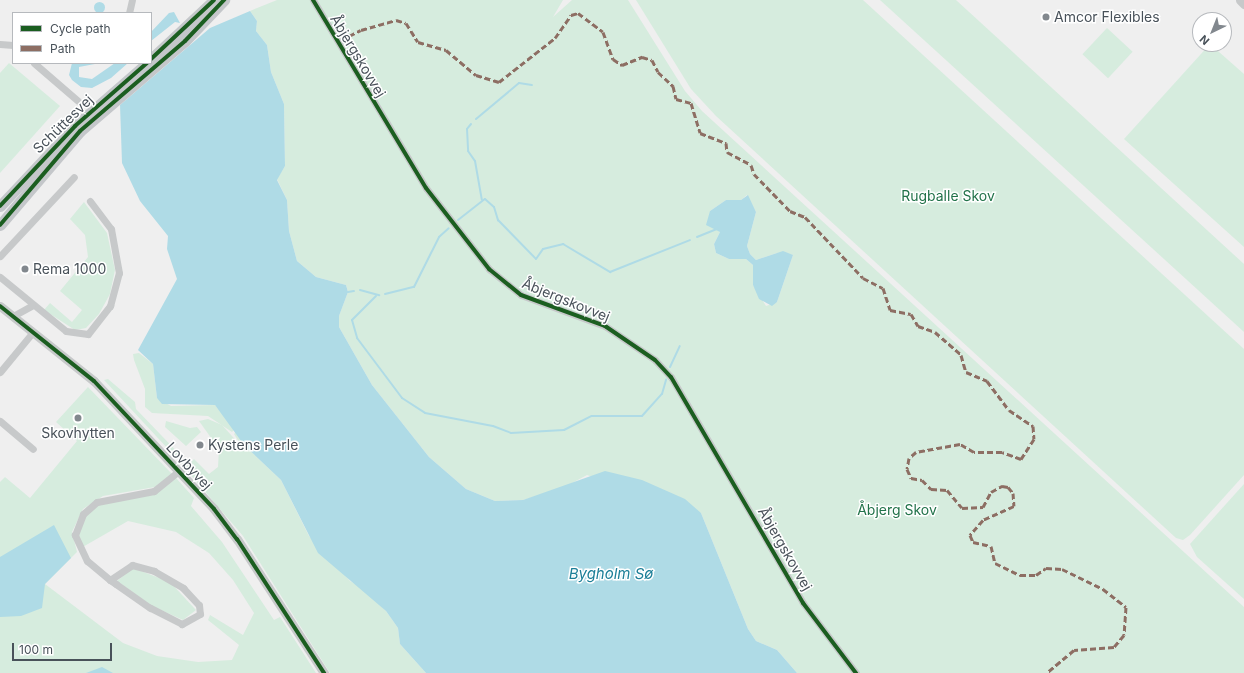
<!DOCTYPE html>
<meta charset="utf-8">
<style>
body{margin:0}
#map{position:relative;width:1244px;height:673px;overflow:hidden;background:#efefef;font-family:Inter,sans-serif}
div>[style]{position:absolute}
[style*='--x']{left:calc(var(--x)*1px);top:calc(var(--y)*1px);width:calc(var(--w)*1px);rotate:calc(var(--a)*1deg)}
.green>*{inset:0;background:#d6ecde;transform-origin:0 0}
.water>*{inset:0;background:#afdbe6}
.round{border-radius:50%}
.stream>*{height:2px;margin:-1px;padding:0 1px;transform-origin:1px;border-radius:1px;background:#afdbe6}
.minor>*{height:7px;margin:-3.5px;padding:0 3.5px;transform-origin:3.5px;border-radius:3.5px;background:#c7c9ca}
.tertiary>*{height:9px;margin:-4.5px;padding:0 4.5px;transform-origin:4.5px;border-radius:4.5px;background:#c7c9ca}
.primary>*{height:11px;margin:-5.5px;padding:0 5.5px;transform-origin:5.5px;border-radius:5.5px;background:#c4c7ca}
.quiet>*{height:3px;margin-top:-1.5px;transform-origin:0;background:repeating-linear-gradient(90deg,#8d6e63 0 6px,transparent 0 9px)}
.cycleway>*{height:4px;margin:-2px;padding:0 2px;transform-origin:2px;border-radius:2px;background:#1b5e20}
.dots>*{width:11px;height:11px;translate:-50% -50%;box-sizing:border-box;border:2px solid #fff;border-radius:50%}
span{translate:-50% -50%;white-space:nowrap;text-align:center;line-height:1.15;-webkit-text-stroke:3px #fff;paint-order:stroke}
.poi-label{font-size:14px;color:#485159}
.left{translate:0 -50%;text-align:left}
.street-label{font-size:14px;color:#485159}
.park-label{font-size:14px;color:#217249}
.water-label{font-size:15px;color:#1c7f98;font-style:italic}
.legend{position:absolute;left:12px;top:12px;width:140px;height:52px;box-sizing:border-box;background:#fff;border:1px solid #b6b9bd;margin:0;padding:5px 7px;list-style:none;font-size:12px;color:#485159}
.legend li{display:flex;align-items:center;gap:8px;height:20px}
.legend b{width:20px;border:1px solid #b6b9bd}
.north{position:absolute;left:1192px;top:12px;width:40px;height:40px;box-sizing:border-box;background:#fff;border:1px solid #b6b9bd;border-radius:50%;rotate:223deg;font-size:11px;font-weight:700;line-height:16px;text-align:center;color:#485159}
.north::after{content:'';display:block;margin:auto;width:14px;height:18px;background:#82888e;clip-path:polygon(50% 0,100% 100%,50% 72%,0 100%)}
.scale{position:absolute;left:12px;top:643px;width:100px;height:18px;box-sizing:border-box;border:2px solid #485159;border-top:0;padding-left:5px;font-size:12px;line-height:14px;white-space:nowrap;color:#485159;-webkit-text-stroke:3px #fff;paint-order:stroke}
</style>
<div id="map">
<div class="green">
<div style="clip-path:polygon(evenodd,277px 0,563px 0,553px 17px,572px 0,628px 0,685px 91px,702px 111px,1244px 607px,1244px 673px,797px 673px,777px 650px,756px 641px,748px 629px,701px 513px,587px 475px,561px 489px,523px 500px,495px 501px,466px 489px,429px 457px,372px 385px,339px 327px,339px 316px,348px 292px,346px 285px,316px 277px,297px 261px,289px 231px,287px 200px,277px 179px,285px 166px,284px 104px,271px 72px,267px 45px,256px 31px,257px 21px,250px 11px,277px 0,747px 195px,756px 212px,747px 246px,750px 254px,756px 260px,777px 253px,793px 255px,777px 302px,766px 306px,753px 285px,753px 265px,746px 259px,729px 259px,716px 253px,714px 244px,720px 232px,710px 211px,726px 200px,741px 200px,747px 195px)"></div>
<div style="clip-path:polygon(636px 0,863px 0,1244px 349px,1244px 475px,1190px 535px,1183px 540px,1176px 538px,716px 116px,691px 89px)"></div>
<div style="clip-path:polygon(880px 0,956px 0,1244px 264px,1244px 332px)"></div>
<div style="left:1107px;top:28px;width:35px;height:36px;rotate:43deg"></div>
<div style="clip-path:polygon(1210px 44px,1244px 74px,1244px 247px,1124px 139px)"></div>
<div style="clip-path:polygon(9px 63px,60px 106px,0 173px,0 73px)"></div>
<div style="clip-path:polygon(84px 202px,107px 233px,115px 270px,110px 294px,99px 314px,86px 328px,75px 330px,44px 310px,50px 303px,72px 322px,82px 310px,60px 291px,88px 257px,85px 235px,70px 219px)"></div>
<div style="clip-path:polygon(139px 353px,153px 364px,157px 398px,171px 406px,215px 405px,235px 429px,232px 432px,208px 416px,152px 413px,145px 407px,145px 389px,134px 360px,133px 354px)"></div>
<div style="clip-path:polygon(108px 379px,135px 402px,136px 409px,186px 461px,182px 464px,104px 380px)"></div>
<div style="clip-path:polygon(88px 387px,172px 474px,155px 487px,103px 496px,83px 509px,72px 532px,77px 552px,45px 584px,123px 643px,157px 656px,198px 662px,232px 660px,239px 645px,208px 620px,210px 615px,243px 635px,254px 613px,233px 580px,209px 553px,176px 532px,128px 521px,81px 548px,78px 535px,83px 517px,94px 507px,116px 499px,143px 497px,176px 478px,194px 498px,191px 506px,222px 542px,274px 620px,280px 617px,316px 673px,0 673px,0 482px,5px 477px,30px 498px,77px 441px,56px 422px)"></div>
<div style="clip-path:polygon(208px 419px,222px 425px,242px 447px,234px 434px,237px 431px,244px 445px,281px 480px,309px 536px,350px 581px,367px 591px,386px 611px,398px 628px,400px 644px,426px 673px,330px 673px,243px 536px,185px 468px,194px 459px,209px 474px,218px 467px,219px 449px,199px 421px)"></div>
<div style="clip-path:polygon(166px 421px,190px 428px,197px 427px,201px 432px,186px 446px,165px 427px)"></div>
<div style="clip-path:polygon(1244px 484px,1244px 599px,1197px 557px,1190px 544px)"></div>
<div style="clip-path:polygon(133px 568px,170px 582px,196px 610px,183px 620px,152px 606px,117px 581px)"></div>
</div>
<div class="water">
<div class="round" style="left:93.5px;top:1.5px;width:11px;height:11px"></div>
<div style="clip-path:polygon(250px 11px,257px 21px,256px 31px,267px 45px,271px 72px,284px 104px,285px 166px,277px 180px,287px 200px,289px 231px,297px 261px,316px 277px,346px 285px,348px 292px,339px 316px,339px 327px,372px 385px,429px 457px,466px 489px,495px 501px,523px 500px,605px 471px,642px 480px,685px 499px,701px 513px,748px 629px,756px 641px,777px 650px,797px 673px,426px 673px,400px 644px,398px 628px,386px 611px,318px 553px,281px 480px,244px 445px,215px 405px,162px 404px,157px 398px,153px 364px,138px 350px,177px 279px,167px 249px,168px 236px,140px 201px,122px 163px,120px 105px,210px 28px)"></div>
<div style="clip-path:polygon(174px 12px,180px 23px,175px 22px,151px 41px,151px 32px,169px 13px)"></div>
<div style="clip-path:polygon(72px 63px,100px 63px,79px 67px,79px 77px,92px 79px,115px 63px,128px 63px,111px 78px,92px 88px,81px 87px,72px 80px,69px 75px)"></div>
<div style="clip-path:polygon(748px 195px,756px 212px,747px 246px,750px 254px,756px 260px,783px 251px,793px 255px,777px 302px,772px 306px,759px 299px,753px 285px,753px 265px,746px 259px,729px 259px,716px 253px,714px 244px,720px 232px,706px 225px,710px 211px,726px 200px,741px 200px)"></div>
<div style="clip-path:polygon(54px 525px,71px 558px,45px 584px,42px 608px,21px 616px,0 617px,0 557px)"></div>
<div style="clip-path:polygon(102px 667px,113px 673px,86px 673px)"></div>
</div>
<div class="stream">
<div style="--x:476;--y:119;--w:56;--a:-39.9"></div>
<div style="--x:519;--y:83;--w:13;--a:9"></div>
<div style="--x:471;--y:124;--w:6;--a:129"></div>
<div style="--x:467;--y:129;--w:22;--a:87"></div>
<div style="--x:468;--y:151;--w:12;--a:55"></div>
<div style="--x:475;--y:161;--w:39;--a:80"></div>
<div style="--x:458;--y:220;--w:34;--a:-38"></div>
<div style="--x:485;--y:199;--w:12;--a:42"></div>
<div style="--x:494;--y:207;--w:14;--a:73"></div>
<div style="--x:498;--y:220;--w:54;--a:45.7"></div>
<div style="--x:536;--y:259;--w:12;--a:-55"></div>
<div style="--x:543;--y:249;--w:21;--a:-14"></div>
<div style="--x:563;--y:244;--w:55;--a:30.8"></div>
<div style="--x:610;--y:272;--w:86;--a:-21.8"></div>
<div style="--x:697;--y:237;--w:22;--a:-22"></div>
<div style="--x:360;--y:290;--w:20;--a:15"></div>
<div style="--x:348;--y:292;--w:6;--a:-9"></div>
<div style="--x:385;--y:294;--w:30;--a:-14"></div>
<div style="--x:414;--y:287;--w:56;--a:-63.4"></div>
<div style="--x:439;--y:237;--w:13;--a:-42"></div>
<div style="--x:376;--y:296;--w:34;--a:135"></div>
<div style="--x:352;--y:320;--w:19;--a:74"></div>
<div style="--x:357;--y:338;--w:75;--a:53.1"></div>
<div style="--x:402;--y:398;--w:27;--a:33"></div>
<div style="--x:425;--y:413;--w:69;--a:10.8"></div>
<div style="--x:493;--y:426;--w:19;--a:21"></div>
<div style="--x:511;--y:433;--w:53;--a:-3.2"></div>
<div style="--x:564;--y:430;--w:31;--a:-27"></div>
<div style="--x:592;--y:416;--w:50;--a:0"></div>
<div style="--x:642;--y:416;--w:30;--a:-48"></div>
<div style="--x:662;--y:394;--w:15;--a:-74"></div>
<div style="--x:670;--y:367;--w:23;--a:-65"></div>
</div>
<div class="minor">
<div style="--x:313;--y:0;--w:219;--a:59"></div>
<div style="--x:426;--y:188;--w:103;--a:52.1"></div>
<div style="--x:489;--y:269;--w:41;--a:39.1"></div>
<div style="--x:521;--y:295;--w:90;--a:20.3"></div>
<div style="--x:605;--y:326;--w:60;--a:34.2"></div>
<div style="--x:655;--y:360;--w:23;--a:47"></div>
<div style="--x:671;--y:377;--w:262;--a:59.7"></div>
<div style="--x:803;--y:603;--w:88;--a:52.9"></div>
<div style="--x:129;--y:13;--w:13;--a:-77"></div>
<div style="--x:0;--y:44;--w:13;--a:4"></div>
<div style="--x:34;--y:63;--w:58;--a:40.8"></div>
<div style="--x:0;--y:256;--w:108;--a:-46.9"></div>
<div style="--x:0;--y:277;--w:85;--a:39.3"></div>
<div style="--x:66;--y:331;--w:22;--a:8"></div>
<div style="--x:88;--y:334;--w:36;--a:-52"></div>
<div style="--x:110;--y:306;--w:34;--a:-75"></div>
<div style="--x:119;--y:273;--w:45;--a:-100.3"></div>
<div style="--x:111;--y:229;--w:35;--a:-127"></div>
<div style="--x:13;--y:316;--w:21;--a:-29"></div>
<div style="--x:0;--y:372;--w:52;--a:-50.5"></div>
<div style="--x:0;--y:421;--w:43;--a:40.3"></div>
<div style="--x:110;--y:580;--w:27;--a:-34"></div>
<div style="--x:132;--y:565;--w:23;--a:15"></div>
<div style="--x:154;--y:571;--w:34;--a:30"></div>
<div style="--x:183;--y:588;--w:23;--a:47"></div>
<div style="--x:199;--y:605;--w:9;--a:84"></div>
<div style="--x:200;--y:614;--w:21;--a:151"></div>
<div style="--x:182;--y:624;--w:36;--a:-153"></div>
<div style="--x:150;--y:608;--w:42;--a:-144.8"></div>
<div style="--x:116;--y:584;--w:7;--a:-146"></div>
<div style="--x:110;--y:580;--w:30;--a:-140"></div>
<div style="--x:87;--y:561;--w:29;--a:-115"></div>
<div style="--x:75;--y:535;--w:22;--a:-69"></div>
<div style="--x:83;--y:514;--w:18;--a:-41"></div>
<div style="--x:97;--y:502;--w:58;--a:-10.9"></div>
<div style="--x:154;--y:491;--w:32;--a:-39"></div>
</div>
<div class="tertiary">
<div style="--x:1240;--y:0;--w:6;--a:45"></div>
<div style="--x:0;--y:306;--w:120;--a:38.6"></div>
<div style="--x:94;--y:381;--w:175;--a:46.8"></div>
<div style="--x:214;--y:509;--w:38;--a:53"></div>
<div style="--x:237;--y:539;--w:160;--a:57"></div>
</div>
<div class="primary">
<div style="--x:151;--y:59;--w:86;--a:-43.1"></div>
<div style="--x:0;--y:206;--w:110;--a:-46.8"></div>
<div style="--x:75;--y:126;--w:96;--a:-41.2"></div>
<div style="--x:0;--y:225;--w:123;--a:-49.6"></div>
<div style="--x:80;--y:131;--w:138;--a:-40.6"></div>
<div style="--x:185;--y:41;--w:57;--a:-46.4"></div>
</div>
<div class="quiet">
<div style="--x:348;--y:45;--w:9;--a:-84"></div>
<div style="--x:349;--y:36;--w:13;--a:-27"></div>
<div style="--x:361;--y:30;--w:36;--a:-16"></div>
<div style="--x:396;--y:20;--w:10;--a:17"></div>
<div style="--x:406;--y:23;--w:22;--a:58"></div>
<div style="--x:418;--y:42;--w:29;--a:16"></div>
<div style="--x:446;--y:50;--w:39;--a:40"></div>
<div style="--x:476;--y:75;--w:24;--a:17"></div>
<div style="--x:499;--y:82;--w:71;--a:-38.2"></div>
<div style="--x:555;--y:38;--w:28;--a:-55"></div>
<div style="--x:571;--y:15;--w:7;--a:-16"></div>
<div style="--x:578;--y:13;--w:31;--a:37"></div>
<div style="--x:603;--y:32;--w:29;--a:70"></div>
<div style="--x:613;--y:59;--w:11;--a:34"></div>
<div style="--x:622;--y:65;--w:22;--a:-22"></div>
<div style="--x:642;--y:57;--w:10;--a:17"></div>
<div style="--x:652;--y:60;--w:13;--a:63"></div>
<div style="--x:658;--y:72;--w:21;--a:43"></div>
<div style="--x:673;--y:86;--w:13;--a:77"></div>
<div style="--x:676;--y:99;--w:16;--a:15"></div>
<div style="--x:691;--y:103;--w:31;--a:73"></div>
<div style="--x:700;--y:133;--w:28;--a:21"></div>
<div style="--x:726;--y:143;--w:9;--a:84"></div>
<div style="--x:727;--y:152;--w:27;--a:28"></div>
<div style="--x:751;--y:165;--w:9;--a:72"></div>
<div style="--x:754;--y:174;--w:52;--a:45.8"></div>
<div style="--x:790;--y:211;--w:16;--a:22"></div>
<div style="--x:805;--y:217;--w:84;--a:46.4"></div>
<div style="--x:863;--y:278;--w:22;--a:27"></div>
<div style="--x:883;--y:288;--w:23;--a:72"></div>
<div style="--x:890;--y:310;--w:21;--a:11"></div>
<div style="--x:911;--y:314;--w:14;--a:60"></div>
<div style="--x:918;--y:326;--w:18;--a:19"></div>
<div style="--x:935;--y:332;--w:35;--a:41"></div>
<div style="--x:961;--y:355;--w:18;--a:74"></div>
<div style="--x:966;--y:372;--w:23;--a:23"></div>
<div style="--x:987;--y:381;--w:36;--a:53"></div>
<div style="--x:1009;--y:410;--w:29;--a:34"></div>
<div style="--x:1033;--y:426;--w:13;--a:86"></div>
<div style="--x:1034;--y:439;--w:24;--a:123"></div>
<div style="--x:1021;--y:459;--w:20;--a:-160"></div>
<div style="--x:1002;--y:452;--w:28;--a:180"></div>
<div style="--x:974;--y:452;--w:16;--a:-150"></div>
<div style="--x:960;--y:444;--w:45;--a:169.7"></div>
<div style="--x:916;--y:452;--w:9;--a:139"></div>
<div style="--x:909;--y:458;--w:11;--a:100"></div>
<div style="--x:907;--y:469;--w:10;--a:66"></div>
<div style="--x:911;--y:478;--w:11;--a:10"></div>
<div style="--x:922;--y:480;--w:13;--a:45"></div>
<div style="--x:931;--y:489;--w:16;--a:4"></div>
<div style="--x:947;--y:490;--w:23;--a:50"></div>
<div style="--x:962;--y:508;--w:21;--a:-3"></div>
<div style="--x:983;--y:507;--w:17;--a:-62"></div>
<div style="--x:991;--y:492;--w:13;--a:-29"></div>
<div style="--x:1002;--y:486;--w:6;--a:9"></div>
<div style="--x:1008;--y:487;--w:8;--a:50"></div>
<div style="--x:1013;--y:493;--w:13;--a:86"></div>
<div style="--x:1014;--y:506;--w:34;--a:156"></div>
<div style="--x:983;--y:520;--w:20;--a:131"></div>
<div style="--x:970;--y:535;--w:8;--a:67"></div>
<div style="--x:973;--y:542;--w:18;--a:13"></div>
<div style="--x:991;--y:546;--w:17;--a:77"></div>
<div style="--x:995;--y:563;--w:28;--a:26"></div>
<div style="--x:1020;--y:575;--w:16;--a:0"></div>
<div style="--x:1036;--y:575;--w:12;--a:-35"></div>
<div style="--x:1046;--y:568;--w:16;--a:4"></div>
<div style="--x:1062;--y:569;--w:46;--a:26"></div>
<div style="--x:1103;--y:589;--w:29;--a:38"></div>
<div style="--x:1126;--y:607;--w:28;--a:94"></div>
<div style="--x:1124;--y:635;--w:16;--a:130"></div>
<div style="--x:1114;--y:647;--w:40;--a:175.7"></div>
<div style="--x:1074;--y:650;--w:35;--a:140"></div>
</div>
<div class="cycleway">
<div style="--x:313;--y:0;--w:219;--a:59"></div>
<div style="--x:426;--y:188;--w:103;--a:52.1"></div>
<div style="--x:489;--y:269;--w:41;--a:39.1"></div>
<div style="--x:521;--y:295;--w:90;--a:20.3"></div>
<div style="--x:605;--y:326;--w:60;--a:34.2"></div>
<div style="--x:655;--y:360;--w:23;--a:47"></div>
<div style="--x:671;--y:377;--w:262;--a:59.7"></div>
<div style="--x:803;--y:603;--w:88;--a:52.9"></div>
<div style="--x:151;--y:59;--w:86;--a:-43.1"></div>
<div style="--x:0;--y:206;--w:110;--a:-46.8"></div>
<div style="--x:75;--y:126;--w:96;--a:-41.2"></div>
<div style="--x:0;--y:225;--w:123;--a:-49.6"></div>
<div style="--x:80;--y:131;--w:138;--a:-40.6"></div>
<div style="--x:185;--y:41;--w:57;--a:-46.4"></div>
<div style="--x:0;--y:306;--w:120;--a:38.6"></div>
<div style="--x:94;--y:381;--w:175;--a:46.8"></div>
<div style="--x:214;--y:509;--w:38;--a:53"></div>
<div style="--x:237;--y:539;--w:160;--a:57"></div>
</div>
<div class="dots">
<div style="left:1046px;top:17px;background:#82888e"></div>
<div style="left:25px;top:269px;background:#82888e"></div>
<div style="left:78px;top:418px;background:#82888e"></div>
<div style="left:200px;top:445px;background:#82888e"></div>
</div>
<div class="poi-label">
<span class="left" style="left:1054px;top:17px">Amcor Flexibles</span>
<span class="left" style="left:33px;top:269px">Rema 1000</span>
<span style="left:78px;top:433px">Skovhytten</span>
<span class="left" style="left:208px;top:445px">Kystens Perle</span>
</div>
<div class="street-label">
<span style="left:358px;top:56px;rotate:59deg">Åbjergskovvej</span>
<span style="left:63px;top:124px;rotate:-44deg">Schüttesvej</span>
<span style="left:566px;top:300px;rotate:22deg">Åbjergskovvej</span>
<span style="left:189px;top:466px;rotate:47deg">Lovbyvej</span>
<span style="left:785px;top:549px;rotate:60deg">Åbjergskovvej</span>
</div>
<div class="park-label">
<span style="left:948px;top:196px">Rugballe Skov</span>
<span style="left:897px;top:510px">Åbjerg Skov</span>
</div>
<div class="water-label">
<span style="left:611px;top:574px">Bygholm Sø</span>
</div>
<ul class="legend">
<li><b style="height:5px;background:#1b5e20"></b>Cycle path</li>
<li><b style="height:5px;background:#8d6e63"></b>Path</li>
</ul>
<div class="north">N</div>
<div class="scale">100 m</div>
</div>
